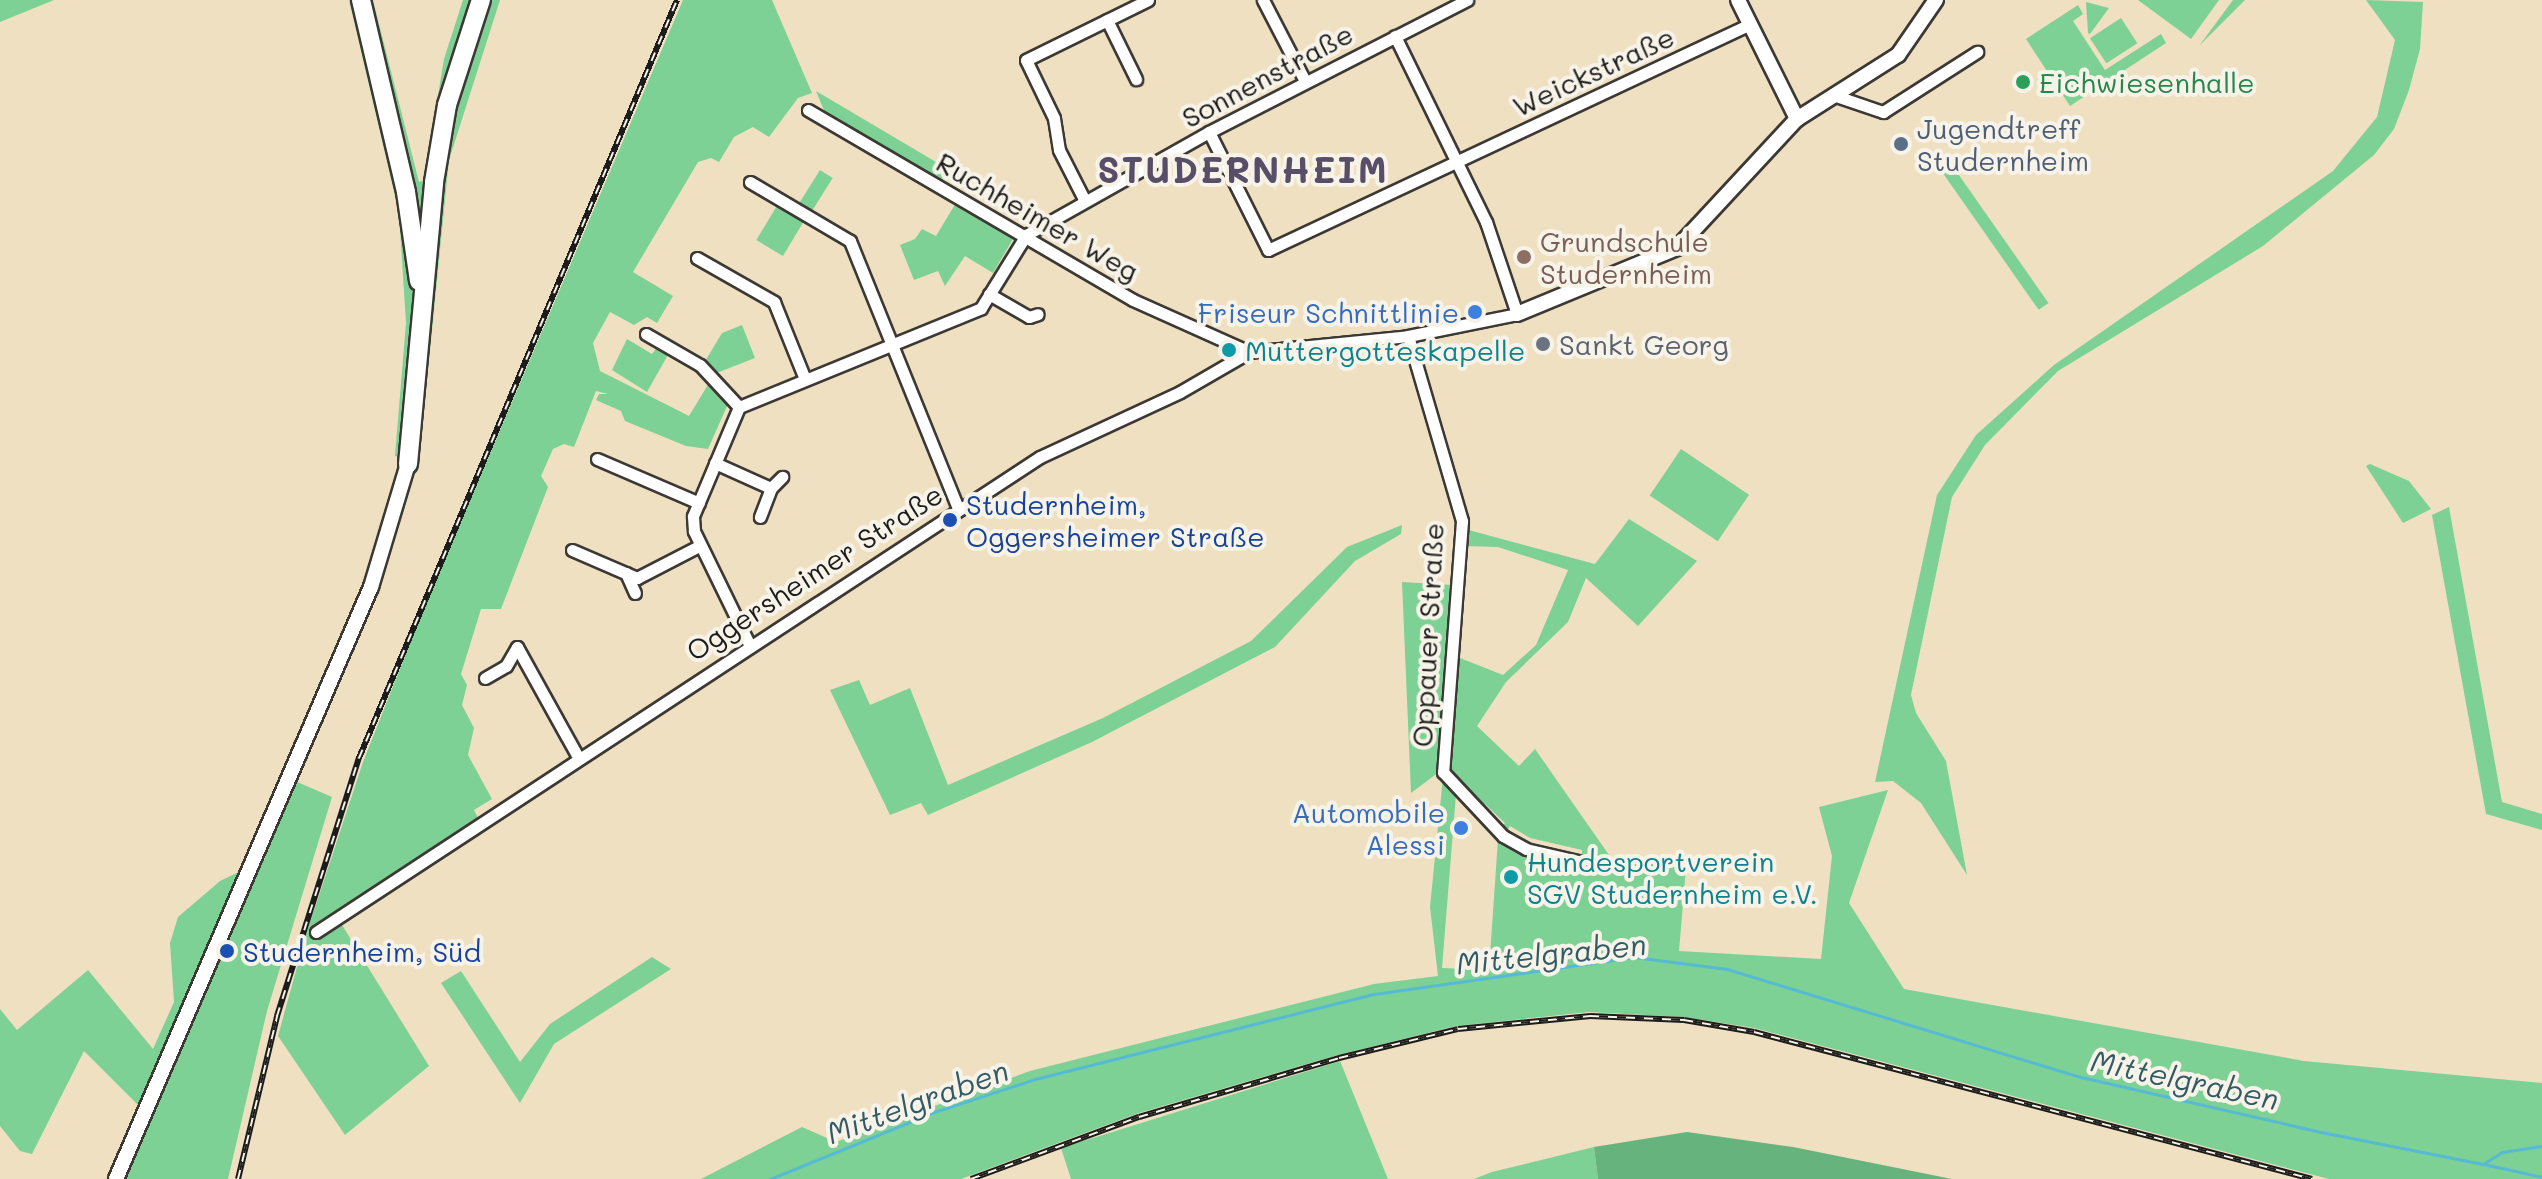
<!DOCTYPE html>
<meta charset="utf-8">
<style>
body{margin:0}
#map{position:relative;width:2542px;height:1179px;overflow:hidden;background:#efe0c2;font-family:Mali,sans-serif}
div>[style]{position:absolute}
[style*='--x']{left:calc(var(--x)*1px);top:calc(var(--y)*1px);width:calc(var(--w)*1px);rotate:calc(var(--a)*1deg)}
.green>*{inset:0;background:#7dd194;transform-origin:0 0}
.forest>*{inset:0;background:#66b37e}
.stream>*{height:3px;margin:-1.5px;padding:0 1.5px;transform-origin:1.5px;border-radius:1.5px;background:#56bad4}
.roads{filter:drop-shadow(2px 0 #3c3935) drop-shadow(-2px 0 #3c3935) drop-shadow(0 2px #3c3935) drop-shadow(0 -2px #3c3935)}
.minor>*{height:11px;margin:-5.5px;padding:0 5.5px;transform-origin:5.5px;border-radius:5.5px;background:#fff}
.tertiary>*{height:14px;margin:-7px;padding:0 7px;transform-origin:7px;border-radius:7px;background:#fff}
.trunk>*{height:18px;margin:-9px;padding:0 9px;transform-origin:9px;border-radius:9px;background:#fff}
.rail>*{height:6px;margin-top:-3px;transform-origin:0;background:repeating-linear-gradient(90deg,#f7f3e8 0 9px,#1c1c1c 0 18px);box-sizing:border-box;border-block:2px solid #1c1c1c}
.dots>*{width:22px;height:22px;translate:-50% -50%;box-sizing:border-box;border:4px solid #f7f3e8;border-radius:50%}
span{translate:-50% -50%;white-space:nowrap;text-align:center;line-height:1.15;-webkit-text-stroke:8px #f7f3e8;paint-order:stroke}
.street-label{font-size:28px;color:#1c1c1c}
.leisure-label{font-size:28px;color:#27864d}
.left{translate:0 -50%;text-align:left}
.service-label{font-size:28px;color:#4e5e75}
.education-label{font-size:28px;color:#785e54}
.shop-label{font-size:28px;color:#366cbe}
.right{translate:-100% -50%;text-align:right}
.worship-label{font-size:28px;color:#5b616d}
.culture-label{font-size:28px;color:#0d838f}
.transit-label{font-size:28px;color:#164399}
.water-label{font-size:30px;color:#335b66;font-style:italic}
.district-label{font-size:36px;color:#594e67;font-weight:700;letter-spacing:2px}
</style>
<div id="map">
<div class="green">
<div style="clip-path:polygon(0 0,54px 0,0 22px)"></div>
<div style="clip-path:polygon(349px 0,373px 0,419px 182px,424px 180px,444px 59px,463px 0,500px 0,449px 160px,419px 461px,395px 456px,406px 323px,399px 213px)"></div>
<div style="clip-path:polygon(683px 0,772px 0,812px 93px,798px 98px,769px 137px,753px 127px,734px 137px,719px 162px,711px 158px,698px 162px,633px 272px,673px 296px,657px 323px,647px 317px,634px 325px,610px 312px,593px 343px,600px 371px,689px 416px,709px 383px,728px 404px,708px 449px,686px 446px,625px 421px,621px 411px,596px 400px,599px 394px,608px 394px,596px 391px,574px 447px,564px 444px,553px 449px,541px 476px,548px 487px,501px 609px,481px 609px,461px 674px,467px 685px,462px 705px,474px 728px,468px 755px,492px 799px,474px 810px,478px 818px,387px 880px,387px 896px,342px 925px,429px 1066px,345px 1135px,278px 1036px,305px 938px,363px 762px,420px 618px)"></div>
<div style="clip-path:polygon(2138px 0,2219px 0,2191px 39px)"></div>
<div style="clip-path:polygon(2233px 0,2245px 0,2199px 46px)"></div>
<div style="clip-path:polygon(2366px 0,2423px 2px,2420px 49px,2409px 90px,2394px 129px,2374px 155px,2263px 246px,2058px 371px,1985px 445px,1952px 497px,1911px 695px,1916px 713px,1946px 761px,1967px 875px,1921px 803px,1893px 781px,1875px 782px,1937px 495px,1976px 435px,2054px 365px,2333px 171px,2377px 117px,2395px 40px)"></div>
<div style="clip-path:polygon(2086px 2px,2109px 8px,2090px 34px,2088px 33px)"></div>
<div style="clip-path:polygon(2078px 5px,2083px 14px,2073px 21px,2105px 70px,2161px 34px,2166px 43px,2070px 106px,2026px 39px)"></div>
<div style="left:2121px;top:18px;width:30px;height:37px;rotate:57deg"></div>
<div style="clip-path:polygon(816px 91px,936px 162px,945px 185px,826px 115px)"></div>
<div style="left:1947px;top:158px;width:177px;height:12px;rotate:55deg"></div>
<div style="left:820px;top:170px;width:15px;height:42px;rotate:32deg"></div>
<div style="clip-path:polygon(959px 198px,1017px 232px,993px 273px,965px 256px,945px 286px,938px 271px,914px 280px,900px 245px,915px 239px,922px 229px,936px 236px)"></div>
<div style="left:778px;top:204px;width:31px;height:42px;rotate:31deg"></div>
<div style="clip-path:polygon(742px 325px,755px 358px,714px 374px,704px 363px,722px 333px)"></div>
<div style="clip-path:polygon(627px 339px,652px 354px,658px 346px,669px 353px,647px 392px,612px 370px)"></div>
<div style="left:1681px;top:449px;width:82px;height:56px;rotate:34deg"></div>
<div style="clip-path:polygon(2370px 464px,2409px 481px,2431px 509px,2403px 523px,2366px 466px)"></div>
<div style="clip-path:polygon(2449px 507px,2502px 802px,2542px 814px,2542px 830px,2486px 814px,2432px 515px)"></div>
<div style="clip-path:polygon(evenodd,1629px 519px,1697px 561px,1638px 626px,1586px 578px,1568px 622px,1506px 682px,1477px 726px,1519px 766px,1535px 749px,1616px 865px,1687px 856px,1679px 951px,1821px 959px,1832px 856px,1819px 807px,1888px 790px,1849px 903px,1904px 989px,2304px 1061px,2542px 1083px,2542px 1179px,2329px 1179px,1754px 1028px,1683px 1017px,1589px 1012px,1456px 1026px,1338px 1055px,1139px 1113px,961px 1179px,701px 1179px,802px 1127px,836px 1142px,1030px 1071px,1374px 984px,1438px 976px,1430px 907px,1455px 656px,1503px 675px,1536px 645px,1568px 570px,1498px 547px,1464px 546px,1465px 529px,1595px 564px,1629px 519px,1456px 794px,1498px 839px,1489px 970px,1442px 968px,1456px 794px,1629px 519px,1485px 804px,1505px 823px,1497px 831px,1478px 812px,1485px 804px,1629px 519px,1510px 826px,1530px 838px,1582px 850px,1582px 862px,1504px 836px,1510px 826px)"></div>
<div style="clip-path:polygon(1402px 525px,1401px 534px,1355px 561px,1275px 647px,1092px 742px,928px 815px,921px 803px,890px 815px,830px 690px,859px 680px,870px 705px,910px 688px,948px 785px,1103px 718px,1251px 641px,1347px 547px)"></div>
<div style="clip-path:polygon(1402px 582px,1453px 585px,1439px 772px,1411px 793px)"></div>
<div style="clip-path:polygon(295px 781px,332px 797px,267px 1011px,228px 1179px,124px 1179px,115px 1169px,142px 1109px,84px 1051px,32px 1154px,20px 1151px,0 1126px,0 1009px,17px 1030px,88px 970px,153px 1049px,174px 1002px,170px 943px,178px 917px,220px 881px,264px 860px)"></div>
<div style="clip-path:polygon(652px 957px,671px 969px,554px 1044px,520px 1103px,441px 983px,461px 971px,520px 1062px,550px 1024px)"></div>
<div style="clip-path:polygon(1340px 1061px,1388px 1179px,1071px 1179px,1061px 1148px)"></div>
<div style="clip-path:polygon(1594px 1147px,1598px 1179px,1474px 1179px,1492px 1172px)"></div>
</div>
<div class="forest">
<div style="clip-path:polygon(1687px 1132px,1793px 1147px,1952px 1179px,1598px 1179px,1594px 1147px)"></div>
</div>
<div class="stream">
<div style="--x:2483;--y:1164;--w:60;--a:12.4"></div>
<div style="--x:770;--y:1179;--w:177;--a:-22.2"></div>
<div style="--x:934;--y:1112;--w:106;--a:-18.1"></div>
<div style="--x:1035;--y:1079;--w:349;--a:-14.1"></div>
<div style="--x:1374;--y:994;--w:263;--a:-8.1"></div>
<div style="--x:1634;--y:957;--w:94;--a:7.4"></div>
<div style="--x:1727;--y:969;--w:370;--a:17"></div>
<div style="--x:2081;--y:1077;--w:246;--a:12.9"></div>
<div style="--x:2321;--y:1132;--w:165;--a:11.2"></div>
<div style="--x:2483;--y:1164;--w:22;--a:-32"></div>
<div style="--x:2502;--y:1152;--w:40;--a:-8.5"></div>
</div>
<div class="roads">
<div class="minor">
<div style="--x:1263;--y:0;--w:91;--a:62.6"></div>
<div style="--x:1107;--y:20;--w:66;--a:63.8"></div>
<div style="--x:1836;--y:96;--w:50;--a:18.8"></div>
<div style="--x:1883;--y:112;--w:112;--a:-32.6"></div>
<div style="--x:808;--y:110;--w:376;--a:30.3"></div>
<div style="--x:1133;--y:300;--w:127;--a:24.1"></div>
<div style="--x:1209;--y:132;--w:132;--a:63.4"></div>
<div style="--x:1268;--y:250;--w:532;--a:-25.12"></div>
<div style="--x:750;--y:182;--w:116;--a:30.5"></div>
<div style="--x:850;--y:241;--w:286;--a:68"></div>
<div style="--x:1085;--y:201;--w:57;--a:-117"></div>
<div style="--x:1059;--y:150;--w:32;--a:-99"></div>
<div style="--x:1054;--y:118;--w:64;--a:-115.8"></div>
<div style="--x:1026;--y:60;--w:136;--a:-26.2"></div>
<div style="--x:697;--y:258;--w:89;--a:29.7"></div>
<div style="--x:774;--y:302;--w:83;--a:68.1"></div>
<div style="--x:989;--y:294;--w:46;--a:29.9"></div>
<div style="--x:1029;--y:317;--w:9;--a:-18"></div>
<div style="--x:646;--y:334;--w:62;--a:29.9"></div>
<div style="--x:700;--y:365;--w:57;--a:47.1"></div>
<div style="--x:1408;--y:336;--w:193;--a:73.7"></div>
<div style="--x:1462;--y:521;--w:252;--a:94.3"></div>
<div style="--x:1443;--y:772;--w:88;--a:46.8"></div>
<div style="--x:1503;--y:836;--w:26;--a:29"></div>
<div style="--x:1526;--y:849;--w:57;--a:13.1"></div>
<div style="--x:597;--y:459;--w:111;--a:23.3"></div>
<div style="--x:715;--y:463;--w:61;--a:24.1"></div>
<div style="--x:771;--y:488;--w:31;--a:111"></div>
<div style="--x:771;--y:488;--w:16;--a:-45"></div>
<div style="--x:572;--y:550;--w:71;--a:23.3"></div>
<div style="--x:637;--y:578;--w:70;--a:-27.3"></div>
<div style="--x:626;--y:573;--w:22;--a:66"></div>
<div style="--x:749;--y:644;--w:126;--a:-116"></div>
<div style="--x:694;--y:531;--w:15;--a:-94"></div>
<div style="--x:693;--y:516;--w:118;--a:-67.1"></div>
<div style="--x:739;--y:407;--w:261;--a:-22.2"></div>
<div style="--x:981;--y:308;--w:86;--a:-58.3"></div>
<div style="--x:1026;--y:235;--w:210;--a:-29.4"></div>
<div style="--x:1209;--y:132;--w:290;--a:-27.1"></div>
<div style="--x:517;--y:647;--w:126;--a:61"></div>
<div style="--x:485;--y:678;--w:24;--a:-30"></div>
<div style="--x:506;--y:666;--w:22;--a:-60"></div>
<div style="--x:316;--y:932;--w:866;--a:-33.27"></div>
<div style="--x:1040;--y:457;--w:154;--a:-24.9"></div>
<div style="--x:1180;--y:392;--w:80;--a:-30.1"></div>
<div style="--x:1249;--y:352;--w:160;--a:-5.7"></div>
<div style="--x:1408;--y:336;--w:111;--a:-11.4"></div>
<div style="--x:1517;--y:314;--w:97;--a:-108.6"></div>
<div style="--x:1486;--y:222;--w:207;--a:-116.1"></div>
</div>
<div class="tertiary">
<div style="--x:1738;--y:0;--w:133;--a:63.6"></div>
<div style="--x:1517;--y:314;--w:173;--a:-22.4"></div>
<div style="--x:1677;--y:248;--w:176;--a:-47.1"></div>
<div style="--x:1797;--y:119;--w:120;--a:-32.4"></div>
<div style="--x:1898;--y:55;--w:67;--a:-55.4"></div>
<div style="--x:116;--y:1179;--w:645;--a:-66.7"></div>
<div style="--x:371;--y:587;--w:128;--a:-73.3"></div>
</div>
<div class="trunk">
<div style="--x:361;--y:0;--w:197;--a:76.8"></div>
<div style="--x:406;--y:192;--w:90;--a:81.7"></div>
<div style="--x:408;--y:464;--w:283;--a:-84.7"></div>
<div style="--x:434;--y:182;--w:78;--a:-80.4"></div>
<div style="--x:447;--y:105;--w:110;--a:-72.1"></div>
</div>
</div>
<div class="rail">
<div style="--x:238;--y:1179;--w:168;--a:-76.5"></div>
<div style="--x:277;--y:1016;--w:271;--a:-72.4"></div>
<div style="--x:359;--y:758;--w:822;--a:-67.24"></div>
<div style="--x:971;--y:1179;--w:179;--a:-20.3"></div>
<div style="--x:1139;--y:1117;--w:209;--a:-16.4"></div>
<div style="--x:1339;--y:1058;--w:122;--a:-13.7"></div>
<div style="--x:1458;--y:1029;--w:133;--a:-5.6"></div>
<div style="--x:1590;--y:1016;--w:94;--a:2.4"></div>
<div style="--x:1684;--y:1020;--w:71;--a:9.7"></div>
<div style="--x:1754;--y:1032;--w:577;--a:14.76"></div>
</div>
<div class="dots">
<div style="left:2023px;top:82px;background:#2e9e5b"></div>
<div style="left:1901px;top:144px;background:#5c6f8a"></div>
<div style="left:1524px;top:257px;background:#8d6e63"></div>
<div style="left:1475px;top:312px;background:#3f7fe0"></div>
<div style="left:1543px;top:344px;background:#6b7280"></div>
<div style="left:1229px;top:350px;background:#0f9aa8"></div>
<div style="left:950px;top:520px;background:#1a4fb4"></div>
<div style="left:1461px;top:828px;background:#3f7fe0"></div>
<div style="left:1511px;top:877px;background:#0f9aa8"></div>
<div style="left:227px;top:951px;background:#1a4fb4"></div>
</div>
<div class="street-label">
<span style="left:1593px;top:71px;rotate:-25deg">Weickstraße</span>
<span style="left:1267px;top:75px;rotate:-28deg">Sonnenstraße</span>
<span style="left:1038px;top:216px;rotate:30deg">Ruchheimer Weg</span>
<span style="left:814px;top:572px;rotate:-33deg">Oggersheimer Straße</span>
<span style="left:1427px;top:635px;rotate:-87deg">Oppauer Straße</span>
</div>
<div class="leisure-label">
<span class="left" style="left:2039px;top:82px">Eichwiesenhalle</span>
</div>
<div class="service-label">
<span class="left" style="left:1917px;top:144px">Jugendtreff<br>Studernheim</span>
</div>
<div class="education-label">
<span class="left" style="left:1540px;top:257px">Grundschule<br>Studernheim</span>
</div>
<div class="shop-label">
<span class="right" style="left:1459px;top:312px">Friseur Schnittlinie</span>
<span class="right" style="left:1445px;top:828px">Automobile<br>Alessi</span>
</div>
<div class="worship-label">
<span class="left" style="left:1559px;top:344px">Sankt Georg</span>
</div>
<div class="culture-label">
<span class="left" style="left:1245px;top:350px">Muttergotteskapelle</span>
<span class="left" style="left:1527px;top:877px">Hundesportverein<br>SGV Studernheim e.V.</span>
</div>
<div class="transit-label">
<span class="left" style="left:966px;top:520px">Studernheim,<br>Oggersheimer Straße</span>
<span class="left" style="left:243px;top:951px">Studernheim, Süd</span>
</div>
<div class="water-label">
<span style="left:1551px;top:953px;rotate:-6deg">Mittelgraben</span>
<span style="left:2185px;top:1079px;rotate:12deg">Mittelgraben</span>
<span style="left:917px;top:1101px;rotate:-20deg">Mittelgraben</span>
</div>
<div class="district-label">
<span style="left:1243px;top:169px">STUDERNHEIM</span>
</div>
</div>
